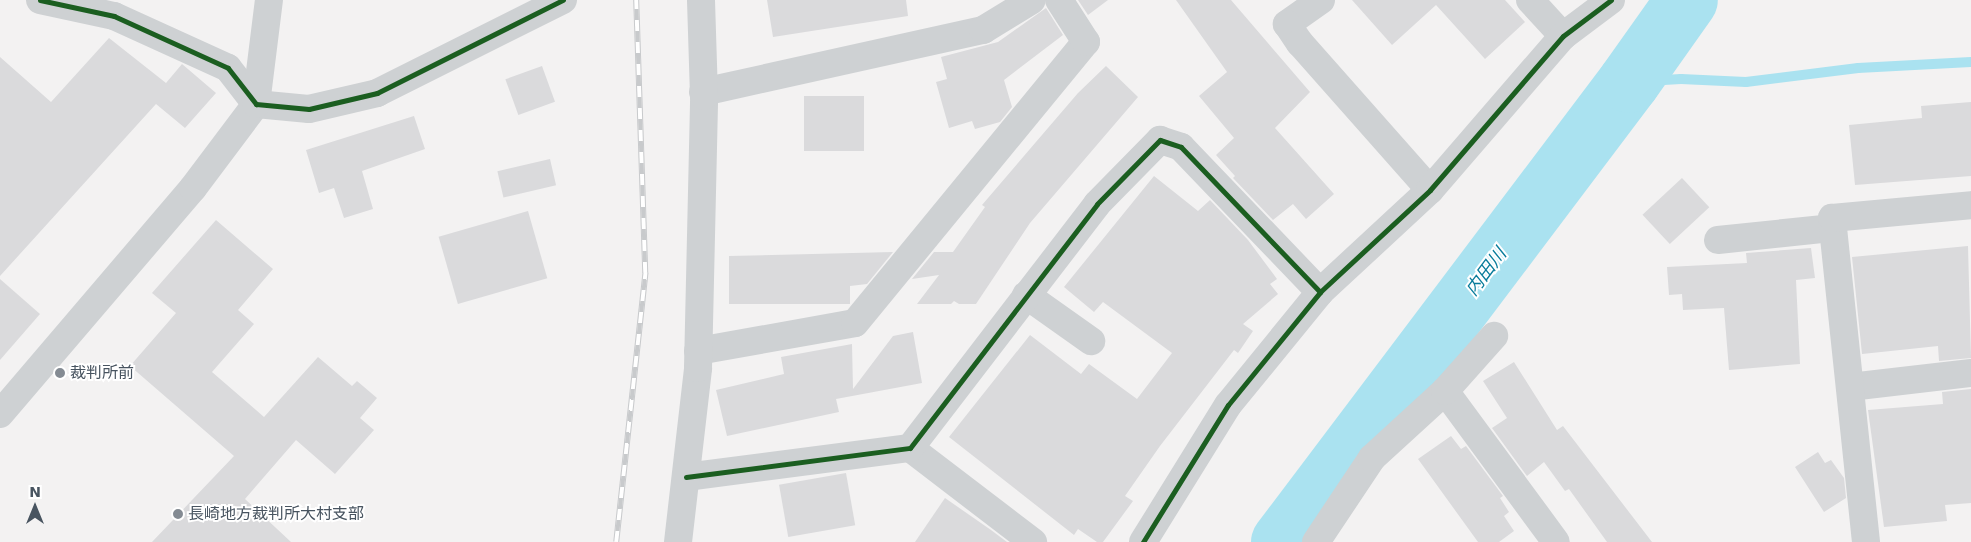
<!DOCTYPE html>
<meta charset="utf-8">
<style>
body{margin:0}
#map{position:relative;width:1971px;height:542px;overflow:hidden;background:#f3f2f2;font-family:"DejaVu Sans","Noto Sans JP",sans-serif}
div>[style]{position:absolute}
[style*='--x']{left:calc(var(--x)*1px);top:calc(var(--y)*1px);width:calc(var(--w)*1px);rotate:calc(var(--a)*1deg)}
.stream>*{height:10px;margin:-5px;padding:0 5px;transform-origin:5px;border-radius:5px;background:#aae2f0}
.river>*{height:62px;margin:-31px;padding:0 31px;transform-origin:31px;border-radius:31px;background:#aae2f0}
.building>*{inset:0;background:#dadadc;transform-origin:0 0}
.minor>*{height:28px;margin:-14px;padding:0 14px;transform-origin:14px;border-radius:14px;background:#ced1d3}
.tertiary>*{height:28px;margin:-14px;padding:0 14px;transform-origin:14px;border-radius:14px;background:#ced1d3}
.rail>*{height:5.5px;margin-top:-2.75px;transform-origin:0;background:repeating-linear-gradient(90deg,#fff 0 11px,#c8cacc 0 22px);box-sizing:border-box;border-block:1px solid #c8cacc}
.cycleway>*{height:5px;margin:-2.5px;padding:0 2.5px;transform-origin:2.5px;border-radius:2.5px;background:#1b5e20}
.dots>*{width:14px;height:14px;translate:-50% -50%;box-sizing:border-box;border:2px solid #fff;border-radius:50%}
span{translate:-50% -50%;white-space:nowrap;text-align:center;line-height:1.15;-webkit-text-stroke:4px #fff;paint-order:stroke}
.poi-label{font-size:16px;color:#485460}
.left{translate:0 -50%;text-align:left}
.water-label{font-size:18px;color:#097c9b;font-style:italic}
.north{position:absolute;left:10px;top:482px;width:50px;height:50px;-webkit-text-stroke:4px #fff;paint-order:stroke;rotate:0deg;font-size:14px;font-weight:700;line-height:20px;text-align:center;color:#485460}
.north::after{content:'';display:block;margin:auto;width:18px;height:22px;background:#485460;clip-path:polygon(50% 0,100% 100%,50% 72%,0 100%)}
</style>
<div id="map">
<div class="stream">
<div style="--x:1629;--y:82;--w:52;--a:-3.3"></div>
<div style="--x:1681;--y:79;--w:65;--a:2.6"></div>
<div style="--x:1746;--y:82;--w:113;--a:-7.1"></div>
<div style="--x:1858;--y:68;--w:113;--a:-3"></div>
</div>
<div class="river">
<div style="--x:1282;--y:542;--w:576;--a:-52.97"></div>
<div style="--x:1629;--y:82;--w:100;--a:-54.7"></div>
</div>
<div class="building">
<div style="clip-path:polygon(767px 0,906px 0,908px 16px,773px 37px)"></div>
<div style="clip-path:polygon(1078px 0,1108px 0,1088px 15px)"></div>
<div style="clip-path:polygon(1176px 0,1231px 0,1310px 92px,1275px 128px,1334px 194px,1306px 219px,1293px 204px,1273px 220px,1233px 178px,1235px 176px,1216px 155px,1234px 138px,1199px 96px,1227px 72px)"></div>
<div style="clip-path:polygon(1352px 0,1505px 0,1525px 22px,1485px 59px,1436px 5px,1392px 45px)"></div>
<div style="clip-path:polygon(1046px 8px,1063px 35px,1004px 80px,1012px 107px,1000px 122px,975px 129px,972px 121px,949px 128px,936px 82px,947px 79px,941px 57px,998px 42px)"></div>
<div style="clip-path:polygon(109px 38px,166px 83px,182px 64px,216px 93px,185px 128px,156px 104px,0 276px,0 57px,51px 102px)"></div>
<div style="left:542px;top:66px;width:38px;height:39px;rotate:70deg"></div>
<div style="clip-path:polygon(1106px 66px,1138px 97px,1030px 223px,976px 304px,959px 304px,954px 301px,951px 304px,917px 304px,939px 275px,912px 279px,934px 252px,953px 252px,985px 207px,982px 205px,1078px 93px)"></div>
<div style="left:804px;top:96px;width:60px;height:55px"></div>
<div style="clip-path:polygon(1971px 102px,1971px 176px,1855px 185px,1849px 125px,1922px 118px,1921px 106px)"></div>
<div style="clip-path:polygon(414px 116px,425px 149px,362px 171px,373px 209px,344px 218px,334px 188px,319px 193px,306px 150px)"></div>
<div style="left:550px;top:159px;width:27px;height:54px;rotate:77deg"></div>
<div style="clip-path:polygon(1154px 176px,1198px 211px,1210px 200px,1248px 240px,1277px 279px,1270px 284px,1278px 294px,1243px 324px,1253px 331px,1238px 353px,1234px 350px,1160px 446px,1125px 496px,1133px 501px,1103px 542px,1097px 542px,1078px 529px,1074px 535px,949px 437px,1030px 335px,1081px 374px,1089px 364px,1137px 399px,1172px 353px,1103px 302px,1094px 312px,1064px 287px)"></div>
<div style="left:1682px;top:178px;width:40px;height:54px;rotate:47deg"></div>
<div style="left:528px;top:211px;width:70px;height:93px;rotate:74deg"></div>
<div style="clip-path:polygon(216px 220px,273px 269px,238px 310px,254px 324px,212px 372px,264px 417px,318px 357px,352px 386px,357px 381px,377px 398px,360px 418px,374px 430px,335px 474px,296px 440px,245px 499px,291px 542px,152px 542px,234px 456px,130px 366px,176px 313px,152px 293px)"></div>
<div style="clip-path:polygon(1968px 246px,1971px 358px,1939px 361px,1938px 346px,1862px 354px,1852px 257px)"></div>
<div style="clip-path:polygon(1811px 248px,1815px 278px,1796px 280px,1800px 364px,1729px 370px,1724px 308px,1683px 310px,1682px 294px,1669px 295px,1667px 267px,1747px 263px,1746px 253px)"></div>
<div style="clip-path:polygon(893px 252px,867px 284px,850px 286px,850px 304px,729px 304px,729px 256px)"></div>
<div style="clip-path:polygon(0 279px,40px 314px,0 360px)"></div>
<div style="clip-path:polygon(913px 332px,922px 383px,836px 399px,839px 412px,727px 436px,716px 390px,784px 374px,781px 357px,852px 344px,853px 389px,893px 336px)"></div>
<div style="clip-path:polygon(1514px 362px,1557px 430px,1563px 426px,1652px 542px,1607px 542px,1569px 489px,1565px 491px,1544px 462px,1527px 476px,1492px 428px,1507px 418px,1483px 381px)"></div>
<div style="clip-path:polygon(1971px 389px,1971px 503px,1945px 505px,1947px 521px,1884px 527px,1868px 410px,1943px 404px,1942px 392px)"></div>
<div style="clip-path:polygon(1451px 436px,1461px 449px,1466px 446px,1503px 496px,1500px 498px,1509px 512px,1504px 516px,1514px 531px,1499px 542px,1478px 542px,1418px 459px)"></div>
<div style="clip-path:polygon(1818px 452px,1825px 463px,1831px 460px,1844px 478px,1846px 498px,1824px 512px,1795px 467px)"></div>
<div style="left:846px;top:473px;width:53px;height:68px;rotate:80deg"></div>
<div style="clip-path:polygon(945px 498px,991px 530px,1007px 542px,915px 542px)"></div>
</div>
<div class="minor">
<div style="--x:40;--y:0;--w:76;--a:12.2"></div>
<div style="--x:114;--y:16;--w:125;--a:24.5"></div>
<div style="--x:228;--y:68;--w:46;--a:52.1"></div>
<div style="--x:1321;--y:0;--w:42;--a:144.8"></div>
<div style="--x:1287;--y:24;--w:23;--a:56"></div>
<div style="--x:1300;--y:43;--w:196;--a:48.5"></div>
<div style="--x:1530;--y:0;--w:49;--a:47.5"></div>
<div style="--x:703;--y:92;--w:287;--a:-12.5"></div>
<div style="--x:983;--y:30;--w:57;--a:-31.5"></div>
<div style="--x:1718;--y:240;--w:116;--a:-6"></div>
<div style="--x:1026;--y:295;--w:80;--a:35.3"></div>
<div style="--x:698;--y:351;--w:159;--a:-10.1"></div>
<div style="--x:855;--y:323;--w:364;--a:-50.6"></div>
<div style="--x:1086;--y:42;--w:50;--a:-122.7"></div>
<div style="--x:1850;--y:387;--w:122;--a:-6.6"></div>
<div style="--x:1445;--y:391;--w:187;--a:53.7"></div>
<div style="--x:910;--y:448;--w:155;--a:37.4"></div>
<div style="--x:686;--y:477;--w:226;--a:-7.4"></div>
<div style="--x:910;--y:448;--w:307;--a:-52.5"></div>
<div style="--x:1097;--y:204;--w:90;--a:-45.5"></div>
<div style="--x:1160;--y:140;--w:22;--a:18"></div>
<div style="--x:1181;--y:147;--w:201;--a:46.2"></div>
<div style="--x:678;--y:542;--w:175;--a:-83.4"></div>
<div style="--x:698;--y:368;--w:272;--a:-88.7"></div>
<div style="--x:704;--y:96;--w:96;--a:-91.8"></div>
<div style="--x:1143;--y:542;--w:161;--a:-58.2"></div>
<div style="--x:1228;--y:405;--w:146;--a:-50.8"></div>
<div style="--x:1320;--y:292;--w:150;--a:-42.8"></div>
<div style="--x:1430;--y:190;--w:203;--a:-49.2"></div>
<div style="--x:1563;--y:36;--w:60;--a:-36.9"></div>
<div style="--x:1316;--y:542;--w:101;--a:-56.3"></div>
<div style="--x:1372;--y:458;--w:99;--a:-42.5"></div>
<div style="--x:1445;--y:391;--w:74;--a:-48.3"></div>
<div style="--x:1866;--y:542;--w:326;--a:-96"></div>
<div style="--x:1832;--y:218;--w:140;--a:-5.3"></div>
</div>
<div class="tertiary">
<div style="--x:256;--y:104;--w:53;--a:5.4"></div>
<div style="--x:309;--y:109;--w:70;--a:-13.2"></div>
<div style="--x:377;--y:93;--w:208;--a:-26.6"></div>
<div style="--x:0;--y:414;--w:297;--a:-49.5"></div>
<div style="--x:193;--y:188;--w:105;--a:-53.1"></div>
<div style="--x:256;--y:104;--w:105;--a:-82.9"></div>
</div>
<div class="rail">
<div style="--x:616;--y:542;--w:271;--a:-83.8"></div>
<div style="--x:645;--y:273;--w:273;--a:-91.9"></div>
</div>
<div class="cycleway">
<div style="--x:40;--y:0;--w:76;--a:12.2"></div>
<div style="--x:114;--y:16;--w:125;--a:24.5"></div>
<div style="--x:228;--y:68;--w:46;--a:52.1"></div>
<div style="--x:256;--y:104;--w:53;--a:5.4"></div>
<div style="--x:309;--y:109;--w:70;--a:-13.2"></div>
<div style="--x:377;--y:93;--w:208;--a:-26.6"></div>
<div style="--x:686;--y:477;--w:226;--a:-7.4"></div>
<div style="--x:910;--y:448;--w:307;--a:-52.5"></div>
<div style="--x:1097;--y:204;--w:90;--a:-45.5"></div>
<div style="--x:1160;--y:140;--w:22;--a:18"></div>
<div style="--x:1181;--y:147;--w:201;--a:46.2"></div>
<div style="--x:1143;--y:542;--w:161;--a:-58.2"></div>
<div style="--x:1228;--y:405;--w:146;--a:-50.8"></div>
<div style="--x:1320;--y:292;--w:150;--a:-42.8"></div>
<div style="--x:1430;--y:190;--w:203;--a:-49.2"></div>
<div style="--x:1563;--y:36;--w:60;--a:-36.9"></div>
</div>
<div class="dots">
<div style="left:60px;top:373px;background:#848b93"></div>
<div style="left:178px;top:514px;background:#848b93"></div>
</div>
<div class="poi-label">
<span class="left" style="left:70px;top:373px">裁判所前</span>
<span class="left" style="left:188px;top:514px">長崎地方裁判所大村支部</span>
</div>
<div class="water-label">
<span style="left:1486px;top:272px;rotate:-53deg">内田川</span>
</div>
<div class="north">N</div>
</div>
